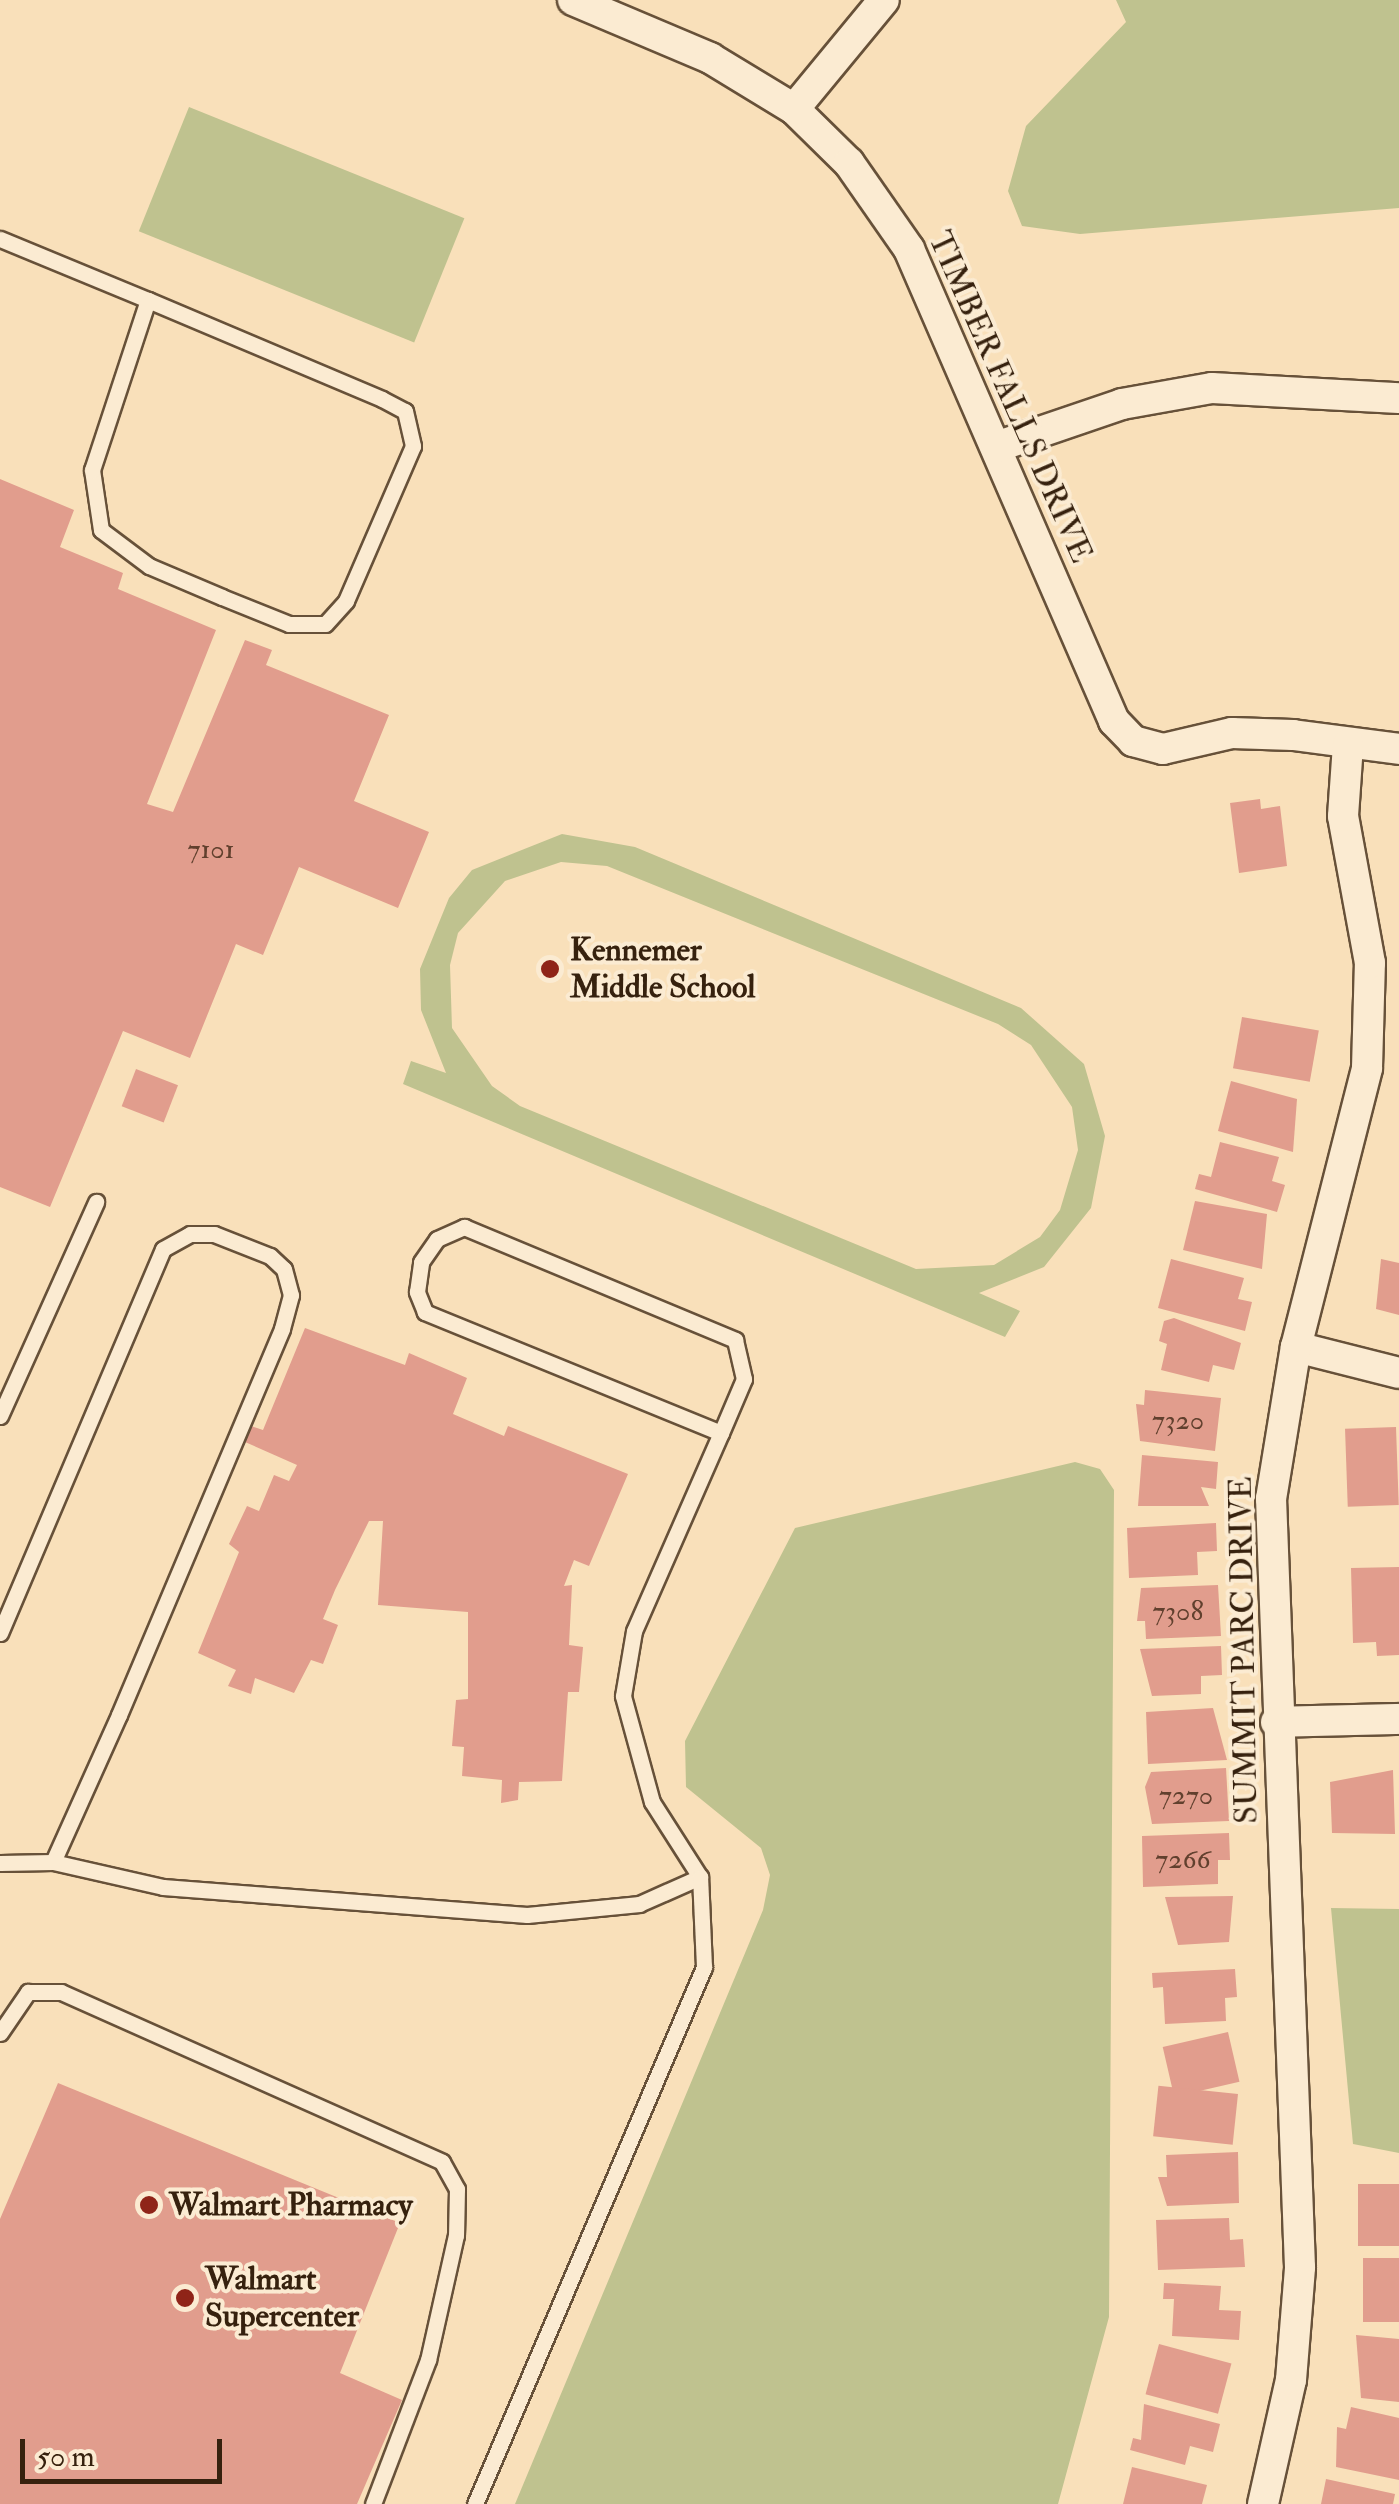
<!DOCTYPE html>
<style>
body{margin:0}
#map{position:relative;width:1399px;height:2504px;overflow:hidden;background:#f9e0ba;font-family:"IM FELL Double Pica",serif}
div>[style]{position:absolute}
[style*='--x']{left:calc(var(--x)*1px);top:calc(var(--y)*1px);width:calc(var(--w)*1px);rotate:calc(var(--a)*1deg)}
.green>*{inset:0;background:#bfc28f;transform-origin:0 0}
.building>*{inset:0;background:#e19d8d;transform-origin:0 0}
.roads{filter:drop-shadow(2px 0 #675139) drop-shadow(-2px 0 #675139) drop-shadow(0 2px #675139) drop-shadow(0 -2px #675139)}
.service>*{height:15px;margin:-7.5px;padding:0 7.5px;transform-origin:7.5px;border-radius:7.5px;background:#fbebd2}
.minor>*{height:30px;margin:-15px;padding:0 15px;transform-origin:15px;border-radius:15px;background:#fbebd2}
.dots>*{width:28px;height:28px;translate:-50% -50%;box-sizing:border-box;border:5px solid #fbebd2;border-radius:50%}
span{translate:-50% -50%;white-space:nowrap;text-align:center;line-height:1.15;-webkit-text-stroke:8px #fbebd2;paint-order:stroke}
.number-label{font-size:28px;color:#61402e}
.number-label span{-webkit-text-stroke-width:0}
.street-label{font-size:32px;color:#36210e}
.poi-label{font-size:32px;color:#36210e;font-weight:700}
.left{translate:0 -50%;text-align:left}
.scale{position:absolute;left:20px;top:2439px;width:202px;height:45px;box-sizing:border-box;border:5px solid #36210e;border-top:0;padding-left:12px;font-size:30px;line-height:35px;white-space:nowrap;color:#36210e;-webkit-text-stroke:8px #fbebd2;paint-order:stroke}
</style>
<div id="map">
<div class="green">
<div style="clip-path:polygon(1116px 0,1399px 0,1399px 208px,1080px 234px,1022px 226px,1008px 191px,1026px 126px,1126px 22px)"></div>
<div style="left:189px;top:107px;width:297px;height:134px;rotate:22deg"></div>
<div style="clip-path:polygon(evenodd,562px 834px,635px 847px,1021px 1008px,1084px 1064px,1105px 1136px,1091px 1208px,1044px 1267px,979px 1293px,1020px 1311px,1005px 1337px,403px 1084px,411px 1061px,446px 1073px,421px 1010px,420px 969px,449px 898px,472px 870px,562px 834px,561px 862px,607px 866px,998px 1024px,1031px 1045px,1072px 1107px,1078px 1150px,1060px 1210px,1040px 1237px,994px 1265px,916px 1269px,520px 1106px,492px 1086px,452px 1028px,450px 965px,458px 933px,505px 881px,561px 862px)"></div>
<div style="clip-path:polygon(1075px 1462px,1100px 1469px,1114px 1490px,1109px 2317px,1058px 2504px,515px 2504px,763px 1910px,770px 1875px,761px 1848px,686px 1787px,685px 1741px,795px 1528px)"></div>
<div style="clip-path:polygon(1331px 1908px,1399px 1909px,1399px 2153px,1353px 2144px)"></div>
</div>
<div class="building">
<div style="clip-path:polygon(0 479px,74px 510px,60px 547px,123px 573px,118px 589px,216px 630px,147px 804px,173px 812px,245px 640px,272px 650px,266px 665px,389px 715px,354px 801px,429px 832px,398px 908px,299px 867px,263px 955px,236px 944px,190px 1058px,123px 1031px,50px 1207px,0 1187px)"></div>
<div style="clip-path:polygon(1260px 799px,1261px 809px,1280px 806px,1287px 866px,1239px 873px,1230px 803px)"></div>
<div style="left:1242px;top:1017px;width:78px;height:52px;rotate:10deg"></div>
<div style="left:136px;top:1069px;width:45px;height:40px;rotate:21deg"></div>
<div style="clip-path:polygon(1231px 1081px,1297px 1099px,1293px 1152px,1218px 1131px)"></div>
<div style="clip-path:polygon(1220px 1142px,1279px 1157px,1272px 1181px,1285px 1185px,1277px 1212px,1195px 1189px,1199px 1174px,1211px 1177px)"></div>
<div style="clip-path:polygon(1195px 1201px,1267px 1214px,1262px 1269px,1183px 1250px)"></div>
<div style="clip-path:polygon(1171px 1259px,1244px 1278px,1238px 1299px,1252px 1302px,1245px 1331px,1158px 1308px)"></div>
<div style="clip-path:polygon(1381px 1259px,1399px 1263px,1399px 1315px,1376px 1309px)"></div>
<div style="clip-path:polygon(1174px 1318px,1241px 1343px,1234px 1370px,1213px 1365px,1209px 1382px,1161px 1370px,1167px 1344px,1159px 1341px,1164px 1321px)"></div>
<div style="clip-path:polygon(305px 1328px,405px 1365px,409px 1353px,467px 1378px,453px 1414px,504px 1436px,508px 1426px,628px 1474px,589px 1566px,574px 1560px,564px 1586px,572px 1585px,569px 1645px,583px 1647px,579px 1692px,568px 1692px,562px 1781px,519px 1782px,518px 1800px,501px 1803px,502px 1780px,462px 1776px,464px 1747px,452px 1746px,456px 1700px,468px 1699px,468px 1612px,378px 1605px,383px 1521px,369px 1521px,335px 1590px,323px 1619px,338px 1625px,323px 1664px,311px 1660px,294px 1693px,255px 1678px,251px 1694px,228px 1686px,236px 1670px,198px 1653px,239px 1552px,229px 1544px,247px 1506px,259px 1511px,274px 1475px,289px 1481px,297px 1465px,245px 1442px,251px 1426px,263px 1430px)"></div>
<div style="clip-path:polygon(1145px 1390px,1221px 1398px,1215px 1451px,1140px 1441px,1136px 1404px,1144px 1405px)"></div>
<div style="left:1396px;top:1427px;width:78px;height:51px;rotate:88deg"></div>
<div style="clip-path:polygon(1142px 1455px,1218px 1462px,1216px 1489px,1201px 1487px,1209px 1506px,1138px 1506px)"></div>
<div style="clip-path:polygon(1216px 1523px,1217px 1551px,1197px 1552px,1198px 1575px,1129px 1578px,1127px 1528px)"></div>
<div style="clip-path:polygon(1399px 1567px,1399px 1655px,1377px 1656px,1376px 1642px,1353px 1643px,1351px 1568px)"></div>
<div style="clip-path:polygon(1218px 1585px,1221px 1636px,1146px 1639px,1145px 1621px,1137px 1621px,1141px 1588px)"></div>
<div style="clip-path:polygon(1221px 1646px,1222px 1675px,1201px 1676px,1201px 1694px,1152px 1696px,1140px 1649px)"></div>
<div style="clip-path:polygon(1213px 1708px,1227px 1760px,1148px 1764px,1146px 1712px)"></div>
<div style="clip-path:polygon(1226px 1768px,1229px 1821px,1152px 1824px,1145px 1787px,1151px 1772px)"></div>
<div style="clip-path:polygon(1393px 1770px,1395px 1834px,1332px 1833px,1330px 1782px)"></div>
<div style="clip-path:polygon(1229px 1833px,1230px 1860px,1218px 1860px,1218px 1884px,1143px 1887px,1142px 1836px)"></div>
<div style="clip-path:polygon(1233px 1896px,1229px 1942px,1178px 1945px,1165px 1897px)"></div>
<div style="clip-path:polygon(1235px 1969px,1237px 1997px,1225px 1998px,1226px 2021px,1165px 2024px,1163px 1987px,1153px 1988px,1152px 1973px)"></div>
<div style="left:1228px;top:2032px;width:51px;height:67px;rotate:77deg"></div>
<div style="clip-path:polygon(58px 2083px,400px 2223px,340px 2373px,402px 2400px,357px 2504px,0 2504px,0 2219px)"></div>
<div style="left:1238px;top:2094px;width:51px;height:80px;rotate:96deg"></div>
<div style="clip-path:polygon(1238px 2152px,1239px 2203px,1167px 2206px,1158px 2177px,1167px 2177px,1166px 2155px)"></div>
<div style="left:1358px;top:2184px;width:41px;height:62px"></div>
<div style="clip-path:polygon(1229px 2218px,1230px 2240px,1243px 2239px,1245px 2267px,1158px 2270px,1156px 2220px)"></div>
<div style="left:1399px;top:2258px;width:64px;height:36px;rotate:90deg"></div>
<div style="clip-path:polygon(1164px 2283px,1221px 2286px,1219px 2310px,1241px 2311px,1239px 2340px,1172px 2336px,1174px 2299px,1163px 2299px)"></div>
<div style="clip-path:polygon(1356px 2335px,1399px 2339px,1399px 2402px,1361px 2398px)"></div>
<div style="left:1159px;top:2344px;width:75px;height:52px;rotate:15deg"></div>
<div style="clip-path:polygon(1144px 2404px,1220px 2424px,1213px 2452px,1190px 2446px,1185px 2465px,1130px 2450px,1133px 2438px,1141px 2440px)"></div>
<div style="clip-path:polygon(1351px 2407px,1399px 2418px,1399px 2480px,1336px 2467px,1337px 2427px,1346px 2429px)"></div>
<div style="clip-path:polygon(1132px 2467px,1207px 2485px,1202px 2504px,1123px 2504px)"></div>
<div style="clip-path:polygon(1326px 2479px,1395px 2494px,1393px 2504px,1321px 2504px)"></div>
</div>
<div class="roads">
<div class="service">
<div style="--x:0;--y:239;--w:160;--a:22.4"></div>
<div style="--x:148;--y:300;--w:254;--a:22.9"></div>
<div style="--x:382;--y:399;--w:26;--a:28"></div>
<div style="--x:405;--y:411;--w:36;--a:77"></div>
<div style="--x:413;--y:446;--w:169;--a:113.4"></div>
<div style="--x:346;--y:601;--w:31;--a:132"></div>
<div style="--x:325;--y:624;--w:36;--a:180"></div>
<div style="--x:289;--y:624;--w:72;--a:-158.1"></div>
<div style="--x:222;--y:597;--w:79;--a:-157"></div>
<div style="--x:149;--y:566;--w:60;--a:-143.1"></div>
<div style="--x:101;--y:530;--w:61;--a:-98.5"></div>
<div style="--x:92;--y:470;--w:179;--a:-71.8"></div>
<div style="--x:0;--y:1416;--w:235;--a:-65.8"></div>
<div style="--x:0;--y:1633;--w:417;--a:-67"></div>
<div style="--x:163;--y:1249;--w:31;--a:-29"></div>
<div style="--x:190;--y:1234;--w:24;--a:0"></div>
<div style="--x:214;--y:1234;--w:60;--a:21.4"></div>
<div style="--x:270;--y:1256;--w:19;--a:43"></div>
<div style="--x:284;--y:1269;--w:27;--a:75"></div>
<div style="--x:291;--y:1295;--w:35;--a:105"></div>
<div style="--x:282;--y:1329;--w:419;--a:112.9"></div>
<div style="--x:119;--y:1715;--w:161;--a:114.2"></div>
<div style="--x:53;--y:1862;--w:53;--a:178.9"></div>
<div style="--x:53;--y:1862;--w:113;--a:12.8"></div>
<div style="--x:163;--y:1887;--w:365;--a:4.4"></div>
<div style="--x:527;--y:1915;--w:113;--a:-5.6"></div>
<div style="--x:639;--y:1904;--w:67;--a:-23.9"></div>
<div style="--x:700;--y:1877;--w:89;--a:-122.6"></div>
<div style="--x:652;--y:1802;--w:110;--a:-105.3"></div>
<div style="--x:623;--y:1696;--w:66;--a:-80.4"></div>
<div style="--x:634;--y:1631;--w:216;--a:-66.3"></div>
<div style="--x:721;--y:1433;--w:320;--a:-157.8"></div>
<div style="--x:425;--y:1312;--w:22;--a:-112"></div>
<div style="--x:417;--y:1292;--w:30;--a:-82"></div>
<div style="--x:421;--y:1262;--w:28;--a:-55"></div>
<div style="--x:437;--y:1239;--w:30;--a:-24"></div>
<div style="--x:464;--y:1227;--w:294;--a:22.6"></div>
<div style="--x:735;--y:1340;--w:40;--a:77"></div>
<div style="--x:744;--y:1379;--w:59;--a:113.1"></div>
<div style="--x:0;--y:2033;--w:50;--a:-55.7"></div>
<div style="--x:28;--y:1992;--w:33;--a:0"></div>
<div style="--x:61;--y:1992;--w:417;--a:24"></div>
<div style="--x:442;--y:2162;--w:31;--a:61"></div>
<div style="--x:457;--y:2189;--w:46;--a:91.2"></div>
<div style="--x:456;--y:2235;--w:128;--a:102.6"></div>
<div style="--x:428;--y:2360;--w:154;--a:110.9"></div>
<div style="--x:475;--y:2504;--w:584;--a:-66.9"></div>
<div style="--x:704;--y:1967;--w:90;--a:-92.5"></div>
</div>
<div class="minor">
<div style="--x:573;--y:0;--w:149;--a:22.9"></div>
<div style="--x:710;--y:58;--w:98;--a:31.3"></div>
<div style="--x:794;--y:109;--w:77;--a:44.5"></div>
<div style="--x:849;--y:163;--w:105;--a:55.1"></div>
<div style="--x:909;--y:249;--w:515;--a:66.52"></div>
<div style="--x:1114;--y:721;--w:28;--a:46"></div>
<div style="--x:1133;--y:741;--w:31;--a:15"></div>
<div style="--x:1163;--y:749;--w:71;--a:-13.1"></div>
<div style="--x:1232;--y:733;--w:61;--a:1.9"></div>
<div style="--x:1293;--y:735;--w:107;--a:7.5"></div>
<div style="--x:794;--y:109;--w:141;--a:-50.5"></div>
<div style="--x:996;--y:447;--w:133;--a:-18.8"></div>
<div style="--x:1122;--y:404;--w:91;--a:-10.1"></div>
<div style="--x:1212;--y:388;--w:187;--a:3.1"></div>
<div style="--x:1296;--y:1347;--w:106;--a:14.2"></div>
<div style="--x:1276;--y:1722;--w:123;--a:-1.4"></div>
<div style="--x:1263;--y:2504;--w:127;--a:-77.3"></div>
<div style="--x:1291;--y:2380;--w:113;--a:-85.4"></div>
<div style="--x:1300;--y:2267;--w:769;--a:-92.16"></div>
<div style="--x:1271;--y:1499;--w:154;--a:-80.7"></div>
<div style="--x:1296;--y:1347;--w:288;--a:-75.7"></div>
<div style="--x:1367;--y:1068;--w:105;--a:-88.4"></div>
<div style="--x:1370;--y:963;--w:149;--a:-100.4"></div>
<div style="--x:1343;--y:816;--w:72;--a:-86"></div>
</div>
</div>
<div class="dots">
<div style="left:550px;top:969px;background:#8f2418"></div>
<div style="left:149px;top:2205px;background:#8f2418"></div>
<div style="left:185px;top:2298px;background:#8f2418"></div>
</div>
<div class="number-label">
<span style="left:211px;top:850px">7101</span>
<span style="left:1178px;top:1421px">7320</span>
<span style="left:1178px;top:1612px">7308</span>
<span style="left:1186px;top:1796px">7270</span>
<span style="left:1183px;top:1860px">7266</span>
</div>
<div class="street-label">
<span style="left:1010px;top:397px;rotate:66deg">TIMBER FALLS DRIVE</span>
<span style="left:1244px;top:1650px;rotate:-91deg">SUMMIT PARC DRIVE</span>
</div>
<div class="poi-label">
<span class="left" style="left:570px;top:969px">Kennemer<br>Middle School</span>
<span class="left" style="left:169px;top:2205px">Walmart Pharmacy</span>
<span class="left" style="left:205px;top:2298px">Walmart<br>Supercenter</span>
</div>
<div class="scale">50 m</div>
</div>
